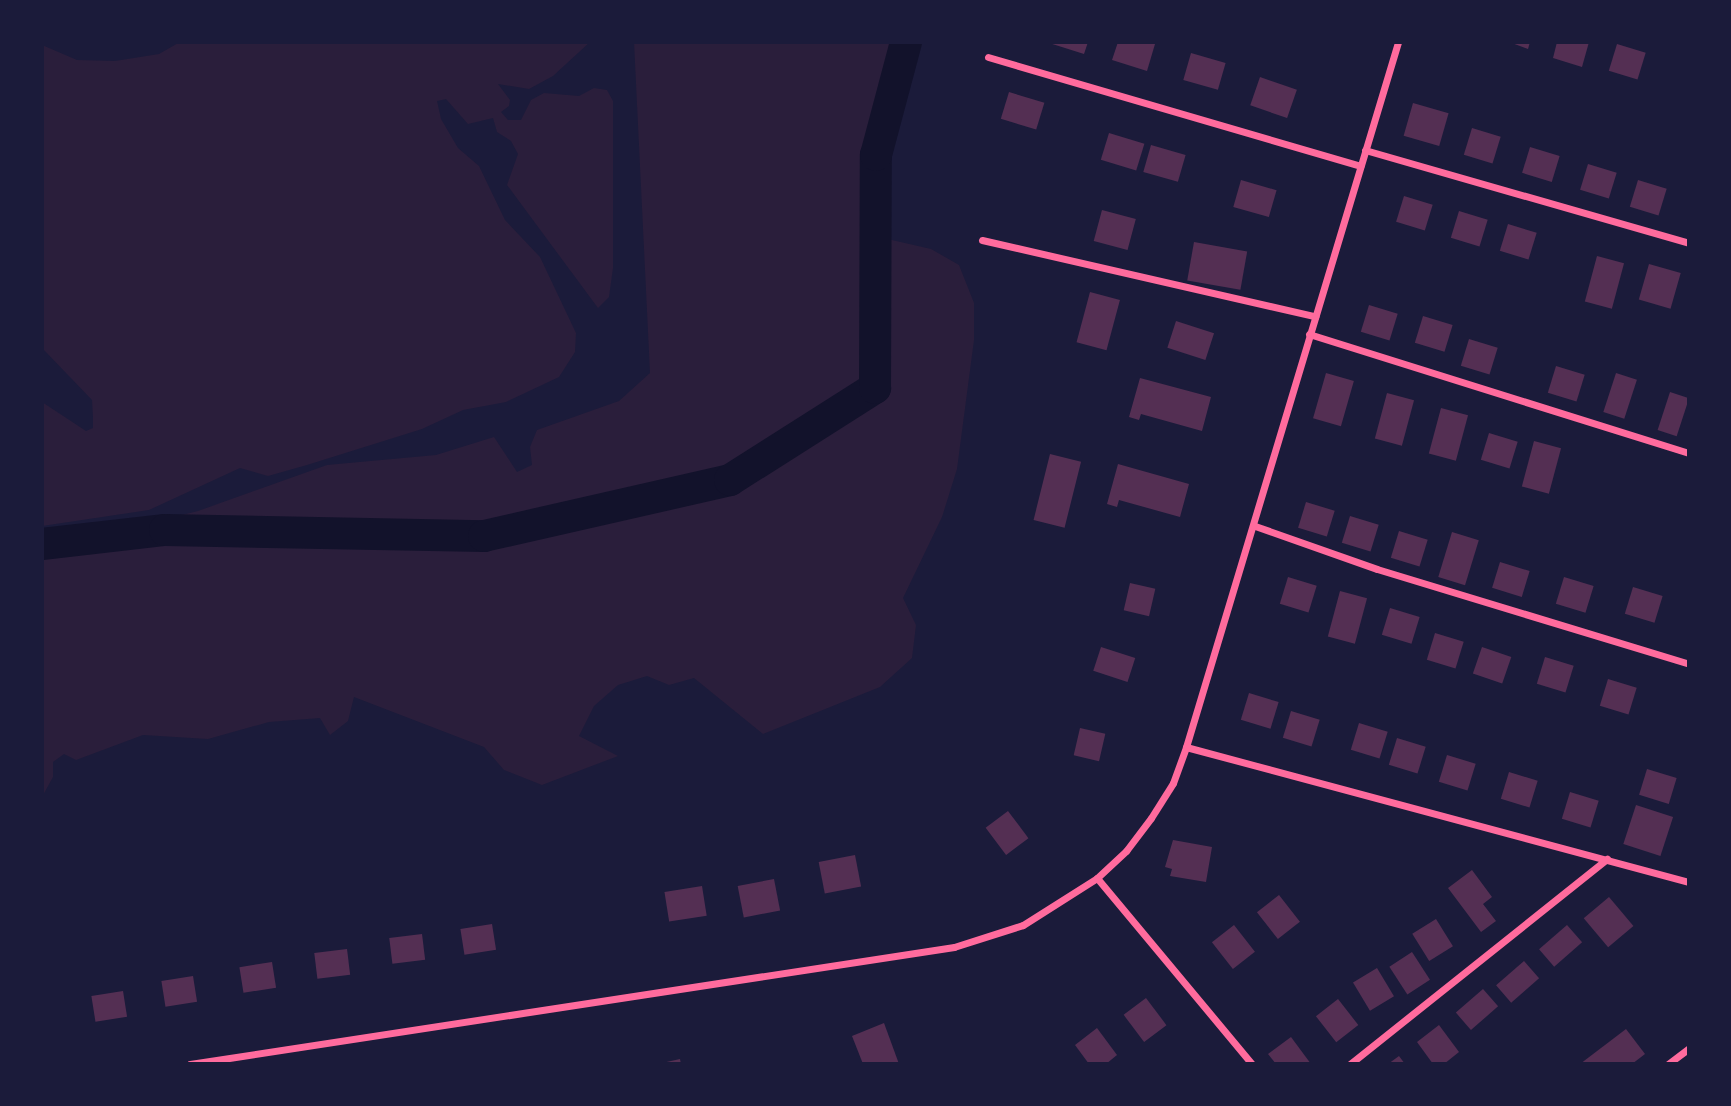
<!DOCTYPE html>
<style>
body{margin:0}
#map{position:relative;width:1731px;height:1106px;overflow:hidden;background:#1b1b3a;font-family:"Open Sans",sans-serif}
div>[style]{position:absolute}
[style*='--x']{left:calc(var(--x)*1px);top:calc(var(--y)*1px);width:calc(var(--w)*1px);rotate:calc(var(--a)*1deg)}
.green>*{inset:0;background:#2a1e3b}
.river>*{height:32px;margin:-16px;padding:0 16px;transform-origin:16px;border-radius:16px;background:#12122b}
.building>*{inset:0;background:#542f53;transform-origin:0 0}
.minor>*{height:7px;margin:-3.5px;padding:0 3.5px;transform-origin:3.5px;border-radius:3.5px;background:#ff6b9d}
span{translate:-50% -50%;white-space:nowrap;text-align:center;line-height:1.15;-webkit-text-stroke:7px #1b1b3a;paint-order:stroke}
.frame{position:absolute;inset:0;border:44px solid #1b1b3a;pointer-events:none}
</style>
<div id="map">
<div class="green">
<div style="clip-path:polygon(180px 42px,590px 42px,553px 76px,529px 89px,498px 84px,510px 100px,509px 106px,501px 112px,508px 120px,521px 120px,531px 100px,544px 93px,579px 96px,594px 88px,607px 90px,613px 101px,613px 268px,609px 297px,598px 308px,507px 185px,518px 154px,511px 141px,497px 132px,493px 118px,468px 124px,446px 99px,437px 101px,441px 119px,458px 148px,479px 166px,505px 220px,540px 257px,576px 333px,575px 352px,559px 377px,506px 402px,463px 410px,422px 429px,307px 465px,268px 476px,240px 468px,149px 510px,42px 526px,42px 402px,86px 431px,93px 428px,93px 418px,92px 400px,42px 348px,42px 45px,77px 60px,115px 61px,159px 54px)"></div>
<div style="clip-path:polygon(634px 42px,895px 42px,871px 149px,870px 235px,931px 249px,959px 265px,974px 303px,974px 340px,957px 469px,942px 517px,903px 598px,916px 625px,912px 658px,880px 687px,763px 734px,694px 678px,669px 685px,647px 676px,618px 685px,594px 706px,579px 736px,618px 756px,542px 785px,504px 770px,484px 747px,354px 697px,348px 721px,330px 735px,320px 718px,269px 722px,208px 739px,143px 735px,76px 760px,64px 754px,53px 762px,53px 777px,42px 797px,42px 543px,122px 530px,198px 511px,327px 465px,436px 455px,494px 437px,517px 472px,532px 465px,530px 447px,537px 430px,619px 401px,650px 373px)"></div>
</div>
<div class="river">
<div style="--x:42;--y:544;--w:124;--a:-6.5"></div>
<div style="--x:165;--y:530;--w:319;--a:1.1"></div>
<div style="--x:484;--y:536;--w:252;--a:-12.8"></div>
<div style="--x:730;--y:480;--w:172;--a:-32.4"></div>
<div style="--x:875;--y:388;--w:233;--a:-89.8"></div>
<div style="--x:876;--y:155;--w:117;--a:-75.1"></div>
</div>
<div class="building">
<div style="clip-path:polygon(1046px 42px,1088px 42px,1084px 54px)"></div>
<div style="clip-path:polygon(1118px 42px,1155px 44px,1147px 71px,1112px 60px)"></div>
<div style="clip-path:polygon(1509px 42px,1530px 42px,1528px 49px)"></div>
<div style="clip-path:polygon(1557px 42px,1589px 42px,1582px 67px,1553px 58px)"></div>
<div style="left:1617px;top:44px;width:30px;height:28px;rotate:17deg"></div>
<div style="left:1191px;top:53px;width:36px;height:28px;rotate:16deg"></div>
<div style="left:1260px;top:77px;width:39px;height:30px;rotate:19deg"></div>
<div style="left:1009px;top:92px;width:37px;height:28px;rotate:17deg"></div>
<div style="left:1413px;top:103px;width:37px;height:34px;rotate:16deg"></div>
<div style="left:1472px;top:128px;width:30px;height:28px;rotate:17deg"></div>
<div style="left:1109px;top:133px;width:37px;height:28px;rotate:17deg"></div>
<div style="left:1151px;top:145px;width:36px;height:28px;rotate:16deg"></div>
<div style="left:1530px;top:147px;width:31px;height:27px;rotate:17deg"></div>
<div style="left:1588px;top:164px;width:30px;height:27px;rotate:17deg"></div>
<div style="left:1241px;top:180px;width:37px;height:28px;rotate:16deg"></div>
<div style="left:1638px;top:180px;width:30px;height:28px;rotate:17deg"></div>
<div style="left:1404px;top:196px;width:30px;height:27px;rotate:17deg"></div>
<div style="left:1102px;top:210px;width:35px;height:32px;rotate:15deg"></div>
<div style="left:1459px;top:211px;width:30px;height:28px;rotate:17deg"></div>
<div style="left:1508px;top:224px;width:30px;height:28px;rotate:17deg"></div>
<div style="left:1194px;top:242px;width:54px;height:39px;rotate:10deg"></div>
<div style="left:1597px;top:256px;width:28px;height:47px;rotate:15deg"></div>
<div style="left:1649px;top:264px;width:33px;height:37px;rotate:16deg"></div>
<div style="left:1090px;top:292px;width:31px;height:52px;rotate:15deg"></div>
<div style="left:1369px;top:305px;width:30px;height:28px;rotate:17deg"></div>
<div style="left:1423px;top:316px;width:31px;height:28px;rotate:17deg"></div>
<div style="left:1176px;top:321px;width:40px;height:28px;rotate:18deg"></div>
<div style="left:1469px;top:339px;width:30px;height:28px;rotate:17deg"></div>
<div style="left:1556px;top:366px;width:30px;height:28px;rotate:17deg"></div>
<div style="left:1326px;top:373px;width:29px;height:47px;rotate:16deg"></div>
<div style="left:1616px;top:373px;width:22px;height:41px;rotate:18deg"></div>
<div style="clip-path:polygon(1140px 378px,1211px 397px,1202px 431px,1141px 414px,1139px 420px,1129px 417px)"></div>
<div style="left:1670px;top:392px;width:20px;height:40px;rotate:18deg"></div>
<div style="left:1387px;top:393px;width:28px;height:47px;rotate:15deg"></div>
<div style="left:1441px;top:408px;width:28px;height:47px;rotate:15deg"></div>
<div style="left:1489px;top:433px;width:30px;height:28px;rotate:17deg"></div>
<div style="left:1534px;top:441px;width:28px;height:47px;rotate:15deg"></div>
<div style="left:1050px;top:454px;width:32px;height:68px;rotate:14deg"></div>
<div style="clip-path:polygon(1118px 464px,1189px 484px,1180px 517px,1119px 500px,1117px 507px,1107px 504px)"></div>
<div style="left:1306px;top:502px;width:30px;height:27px;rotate:17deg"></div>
<div style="left:1350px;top:516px;width:30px;height:28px;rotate:17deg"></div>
<div style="left:1399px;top:531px;width:30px;height:28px;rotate:17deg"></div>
<div style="left:1452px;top:532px;width:28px;height:47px;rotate:17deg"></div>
<div style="left:1500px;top:562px;width:31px;height:27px;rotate:17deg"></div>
<div style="left:1288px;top:577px;width:30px;height:28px;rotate:17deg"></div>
<div style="left:1564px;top:577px;width:31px;height:28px;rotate:17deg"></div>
<div style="left:1130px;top:583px;width:26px;height:28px;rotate:13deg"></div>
<div style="left:1633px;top:587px;width:31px;height:28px;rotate:17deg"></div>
<div style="left:1340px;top:591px;width:28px;height:47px;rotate:15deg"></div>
<div style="left:1390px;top:608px;width:31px;height:28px;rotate:17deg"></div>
<div style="left:1435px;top:633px;width:30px;height:28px;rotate:17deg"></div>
<div style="left:1101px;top:647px;width:36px;height:25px;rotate:18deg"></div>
<div style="left:1482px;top:647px;width:31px;height:28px;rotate:19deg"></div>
<div style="left:1545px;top:657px;width:30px;height:28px;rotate:17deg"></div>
<div style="left:1608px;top:679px;width:30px;height:28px;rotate:17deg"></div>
<div style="left:1249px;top:693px;width:31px;height:28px;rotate:17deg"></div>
<div style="left:1291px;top:711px;width:30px;height:28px;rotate:17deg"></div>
<div style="left:1359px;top:723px;width:30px;height:28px;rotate:17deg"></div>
<div style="left:1080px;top:728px;width:26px;height:28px;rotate:13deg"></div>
<div style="left:1397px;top:738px;width:30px;height:28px;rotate:17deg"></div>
<div style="left:1447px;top:755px;width:30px;height:28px;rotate:17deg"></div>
<div style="left:1647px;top:769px;width:31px;height:27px;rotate:17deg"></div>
<div style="left:1509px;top:772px;width:30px;height:28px;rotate:17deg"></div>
<div style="left:1570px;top:792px;width:30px;height:28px;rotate:17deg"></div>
<div style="left:1636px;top:805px;width:39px;height:41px;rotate:18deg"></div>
<div style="left:1008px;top:811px;width:34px;height:28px;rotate:53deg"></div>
<div style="clip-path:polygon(1173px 840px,1212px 847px,1206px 882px,1170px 876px,1172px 869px,1165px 867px)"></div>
<div style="left:855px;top:855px;width:32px;height:37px;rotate:79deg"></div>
<div style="clip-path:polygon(1472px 870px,1492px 897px,1483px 904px,1496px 921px,1481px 932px,1448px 888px)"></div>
<div style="left:774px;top:879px;width:32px;height:37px;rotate:79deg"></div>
<div style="left:702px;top:886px;width:30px;height:38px;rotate:81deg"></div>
<div style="left:1279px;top:895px;width:34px;height:28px;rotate:52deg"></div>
<div style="left:1609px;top:897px;width:38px;height:33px;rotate:50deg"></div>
<div style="left:1436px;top:919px;width:32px;height:28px;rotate:58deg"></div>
<div style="left:492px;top:924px;width:26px;height:32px;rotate:81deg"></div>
<div style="left:1234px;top:925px;width:34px;height:28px;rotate:52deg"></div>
<div style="left:1567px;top:925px;width:23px;height:37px;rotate:49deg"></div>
<div style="left:422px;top:934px;width:26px;height:33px;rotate:83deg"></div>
<div style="left:347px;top:949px;width:26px;height:33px;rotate:83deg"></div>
<div style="left:1412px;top:952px;width:33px;height:27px;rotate:57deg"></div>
<div style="left:1524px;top:961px;width:23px;height:37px;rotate:49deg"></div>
<div style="left:272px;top:962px;width:26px;height:33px;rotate:81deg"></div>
<div style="left:1377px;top:968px;width:33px;height:28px;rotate:59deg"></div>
<div style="left:193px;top:976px;width:26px;height:32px;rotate:81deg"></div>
<div style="left:1483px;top:989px;width:23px;height:36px;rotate:49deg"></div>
<div style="left:123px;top:991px;width:26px;height:32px;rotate:81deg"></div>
<div style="left:1146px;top:998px;width:34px;height:28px;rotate:53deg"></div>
<div style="left:1338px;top:999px;width:33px;height:28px;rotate:52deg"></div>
<div style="clip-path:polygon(884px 1023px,899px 1064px,863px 1064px,852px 1036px)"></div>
<div style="clip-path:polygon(1439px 1025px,1459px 1052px,1444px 1064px,1433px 1064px,1417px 1042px)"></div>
<div style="clip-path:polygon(1097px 1028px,1117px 1055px,1106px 1064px,1089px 1064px,1075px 1045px)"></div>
<div style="clip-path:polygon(1626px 1029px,1645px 1054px,1632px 1064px,1580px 1064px)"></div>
<div style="clip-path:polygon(1291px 1037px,1311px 1064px,1276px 1064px,1268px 1054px)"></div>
<div style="clip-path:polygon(1399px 1056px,1405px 1064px,1388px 1064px)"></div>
<div style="clip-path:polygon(680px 1059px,681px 1064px,662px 1064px,662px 1063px)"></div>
</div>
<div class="minor">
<div style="--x:988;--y:57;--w:388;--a:16.3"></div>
<div style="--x:1365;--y:150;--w:337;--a:16"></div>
<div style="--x:982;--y:240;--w:342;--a:12.9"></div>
<div style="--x:1309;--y:334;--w:398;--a:17.4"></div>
<div style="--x:1255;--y:526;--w:129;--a:19.4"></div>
<div style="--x:1377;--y:569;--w:326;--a:16.9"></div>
<div style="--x:1186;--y:747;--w:521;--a:15.02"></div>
<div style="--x:1097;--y:878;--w:242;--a:50.2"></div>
<div style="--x:190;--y:1064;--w:773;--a:-8.71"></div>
<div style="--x:954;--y:947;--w:72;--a:-17.7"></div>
<div style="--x:1023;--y:925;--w:88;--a:-32.4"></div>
<div style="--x:1097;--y:878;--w:40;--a:-43"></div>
<div style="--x:1126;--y:851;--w:41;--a:-52.9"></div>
<div style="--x:1151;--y:818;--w:41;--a:-57.8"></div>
<div style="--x:1173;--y:783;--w:38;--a:-70"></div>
<div style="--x:1186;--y:747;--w:736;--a:-73.26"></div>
<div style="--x:1350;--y:1064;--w:329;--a:-38.6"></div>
<div style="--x:1668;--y:1064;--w:26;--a:-37"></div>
</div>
<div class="frame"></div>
</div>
